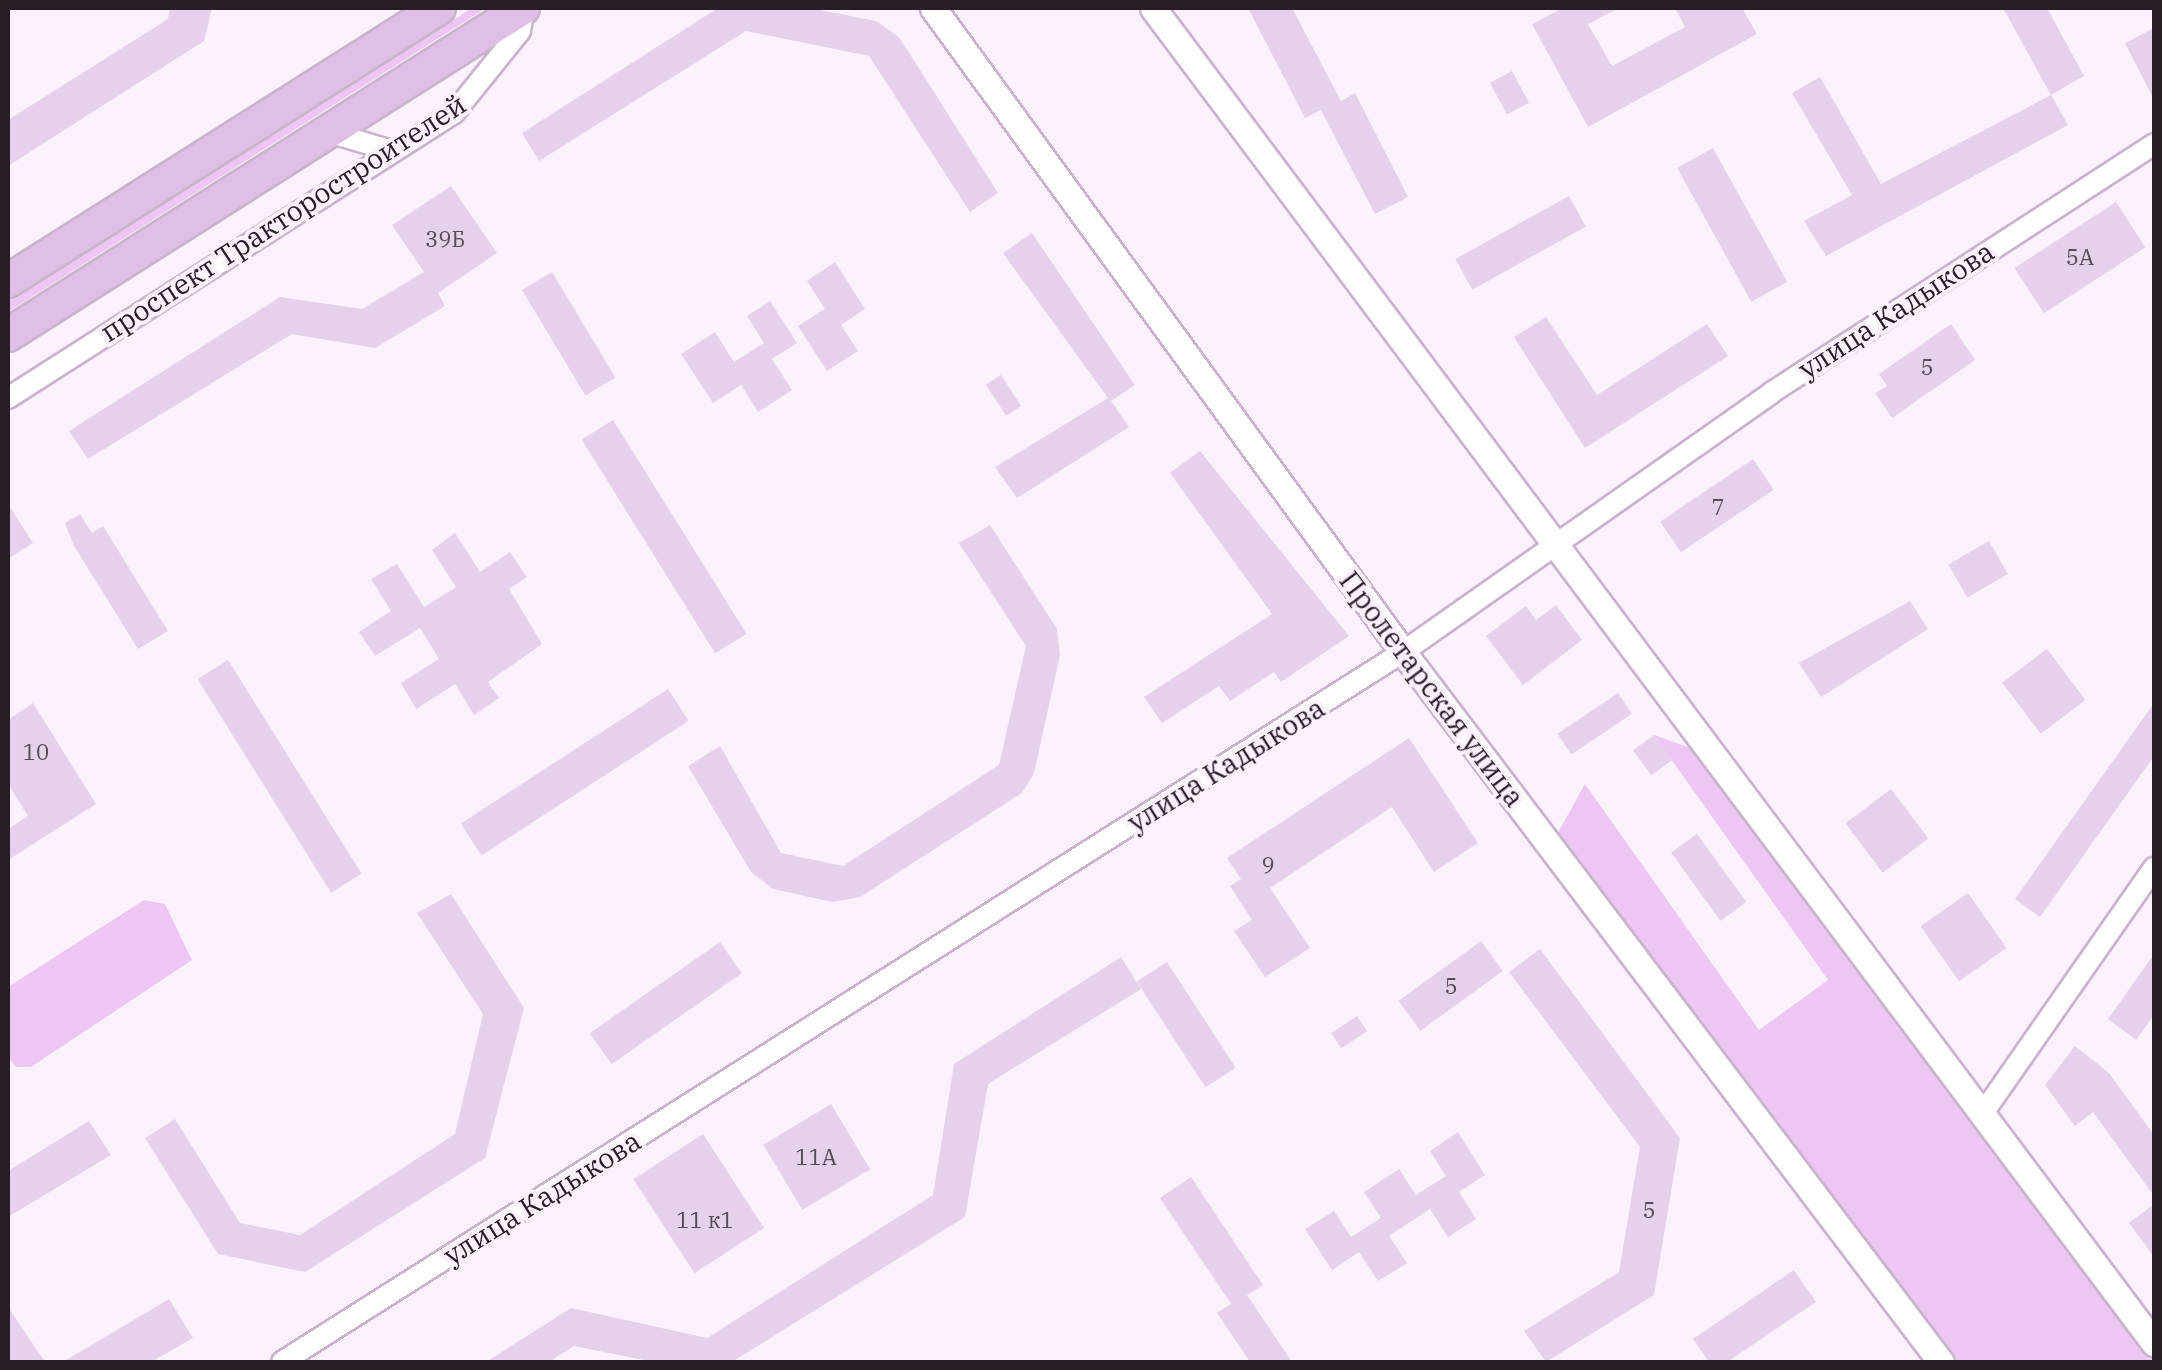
<!DOCTYPE html>
<meta charset="utf-8">
<style>
body{margin:0}
#map{position:relative;width:2162px;height:1370px;overflow:hidden;background:#faf1fc;font-family:"IBM Plex Serif",serif}
div>[style]{position:absolute}
[style*='--x']{left:calc(var(--x)*1px);top:calc(var(--y)*1px);width:calc(var(--w)*1px);rotate:calc(var(--a)*1deg)}
.green>*{inset:0;background:#edc6f4}
.building>*{inset:0;background:#e7d0eb;transform-origin:0 0}
.roads{filter:drop-shadow(2px 0 #c9b3cd) drop-shadow(-2px 0 #c9b3cd) drop-shadow(0 2px #c9b3cd) drop-shadow(0 -2px #c9b3cd)}
.minor>*{height:20px;margin:-10px;padding:0 10px;transform-origin:10px;border-radius:10px;background:#fff}
.tertiary>*{height:25px;margin:-12.5px;padding:0 12.5px;transform-origin:12.5px;border-radius:12.5px;background:#fff}
.primary>*{height:32px;margin:-16px;padding:0 16px;transform-origin:16px;border-radius:16px;background:#e0bfe6}
span{translate:-50% -50%;white-space:nowrap;text-align:center;line-height:1.15;-webkit-text-stroke:8px #faf1fc;paint-order:stroke}
.number-label{font-size:22px;color:#564a58}
.number-label span{-webkit-text-stroke-width:0}
.street-label{font-size:28px;color:#261d27}
.frame{position:absolute;inset:0;border:10px solid #261d27;pointer-events:none}
</style>
<div id="map">
<div class="green">
<div style="clip-path:polygon(472px 8px,486px 8px,8px 312px,8px 301px)"></div>
<div style="clip-path:polygon(1654px 735px,1719px 758px,2154px 1345px,2154px 1362px,1942px 1362px,1550px 847px,1585px 784px,1759px 1030px,1828px 980px)"></div>
<div style="clip-path:polygon(144px 900px,165px 904px,192px 960px,31px 1067px,16px 1067px,8px 1058px,8px 987px)"></div>
</div>
<div class="building">
<div style="clip-path:polygon(170px 8px,212px 8px,204px 41px,8px 166px,8px 120px,168px 19px)"></div>
<div style="clip-path:polygon(718px 8px,810px 8px,876px 21px,899px 37px,998px 193px,970px 212px,869px 56px,746px 31px,539px 161px,522px 133px)"></div>
<div style="clip-path:polygon(1248px 8px,1292px 8px,1341px 101px,1355px 93px,1408px 197px,1375px 214px,1321px 110px,1305px 118px)"></div>
<div style="clip-path:polygon(1563px 8px,1619px 8px,1588px 24px,1612px 66px,1685px 27px,1675px 8px,1742px 8px,1757px 34px,1588px 127px,1532px 24px)"></div>
<div style="clip-path:polygon(2003px 8px,2047px 8px,2084px 76px,2051px 95px)"></div>
<div style="clip-path:polygon(2154px 28px,2154px 100px,2125px 43px)"></div>
<div style="left:1512px;top:71px;width:36px;height:25px;rotate:62deg"></div>
<div style="clip-path:polygon(1820px 77px,1881px 184px,2051px 95px,2068px 125px,1826px 256px,1804px 221px,1852px 195px,1792px 93px)"></div>
<div style="left:1713px;top:148px;width:153px;height:41px;rotate:61deg"></div>
<div style="clip-path:polygon(451px 186px,497px 253px,438px 293px,445px 306px,375px 348px,292px 334px,88px 459px,69px 431px,280px 297px,362px 309px,424px 272px,392px 225px)"></div>
<div style="left:1569px;top:196px;width:35px;height:130px;rotate:61deg"></div>
<div style="left:2116px;top:202px;width:54px;height:121px;rotate:57deg"></div>
<div style="clip-path:polygon(1032px 233px,1135px 385px,1111px 401px,1129px 427px,1017px 498px,995px 467px,1108px 398px,1003px 253px)"></div>
<div style="clip-path:polygon(835px 262px,865px 309px,841px 325px,858px 351px,827px 371px,798px 326px,825px 309px,807px 281px)"></div>
<div style="left:552px;top:272px;width:123px;height:35px;rotate:59deg"></div>
<div style="clip-path:polygon(770px 301px,797px 343px,772px 359px,792px 390px,758px 412px,741px 385px,713px 403px,681px 354px,715px 332px,734px 362px,764px 343px,747px 316px)"></div>
<div style="clip-path:polygon(1546px 317px,1597px 395px,1707px 324px,1728px 356px,1585px 448px,1514px 337px)"></div>
<div style="clip-path:polygon(1951px 324px,1975px 360px,1892px 418px,1875px 393px,1887px 386px,1879px 374px)"></div>
<div style="left:1001px;top:375px;width:37px;height:18px;rotate:57deg"></div>
<div style="left:613px;top:420px;width:252px;height:37px;rotate:58deg"></div>
<div style="clip-path:polygon(1200px 451px,1349px 636px,1281px 682px,1274px 672px,1230px 701px,1219px 686px,1162px 723px,1144px 697px,1272px 614px,1170px 473px)"></div>
<div style="left:1753px;top:459px;width:37px;height:112px;rotate:56deg"></div>
<div style="clip-path:polygon(8px 504px,33px 543px,8px 559px)"></div>
<div style="clip-path:polygon(80px 514px,92px 533px,103px 526px,168px 631px,138px 649px,73px 544px,65px 523px)"></div>
<div style="clip-path:polygon(990px 525px,1057px 629px,1060px 655px,1034px 773px,1022px 793px,860px 897px,832px 902px,773px 889px,751px 872px,688px 766px,720px 746px,781px 853px,843px 866px,999px 765px,1026px 646px,959px 543px)"></div>
<div style="clip-path:polygon(455px 533px,480px 572px,510px 552px,527px 577px,509px 589px,542px 644px,488px 682px,499px 698px,474px 715px,455px 684px,416px 709px,401px 683px,439px 659px,420px 628px,375px 656px,359px 632px,391px 611px,371px 579px,397px 564px,424px 607px,456px 587px,432px 550px)"></div>
<div style="left:1989px;top:541px;width:38px;height:47px;rotate:60deg"></div>
<div style="clip-path:polygon(1910px 601px,1928px 629px,1821px 697px,1799px 663px)"></div>
<div style="clip-path:polygon(1556px 605px,1582px 640px,1523px 685px,1486px 636px,1526px 606px,1536px 620px)"></div>
<div style="left:2047px;top:649px;width:64px;height:56px;rotate:53deg"></div>
<div style="left:228px;top:660px;width:252px;height:36px;rotate:58deg"></div>
<div style="left:668px;top:689px;width:38px;height:247px;rotate:57deg"></div>
<div style="left:1618px;top:693px;width:25px;height:73px;rotate:56deg"></div>
<div style="clip-path:polygon(33px 703px,96px 804px,8px 860px,8px 829px,28px 816px,8px 784px,8px 720px)"></div>
<div style="clip-path:polygon(2154px 703px,2154px 756px,2040px 917px,2015px 899px)"></div>
<div style="left:1654px;top:735px;width:31px;height:26px;rotate:54deg"></div>
<div style="clip-path:polygon(1409px 738px,1478px 843px,1434px 872px,1392px 807px,1270px 888px,1310px 948px,1265px 977px,1234px 931px,1252px 920px,1230px 886px,1241px 879px,1227px 858px)"></div>
<div style="left:1891px;top:789px;width:62px;height:57px;rotate:53deg"></div>
<div style="left:1697px;top:834px;width:84px;height:32px;rotate:54deg"></div>
<div style="left:1968px;top:893px;width:67px;height:58px;rotate:55deg"></div>
<div style="clip-path:polygon(451px 894px,524px 1008px,485px 1158px,305px 1272px,218px 1254px,145px 1138px,175px 1119px,240px 1223px,300px 1235px,455px 1134px,483px 1014px,417px 913px)"></div>
<div style="left:1481px;top:941px;width:37px;height:102px;rotate:54deg"></div>
<div style="left:720px;top:942px;width:38px;height:159px;rotate:55deg"></div>
<div style="clip-path:polygon(1540px 949px,1680px 1138px,1654px 1295px,1546px 1362px,1524px 1331px,1619px 1272px,1640px 1147px,1509px 972px)"></div>
<div style="clip-path:polygon(2154px 954px,2154px 1015px,2136px 1040px,2108px 1019px)"></div>
<div style="clip-path:polygon(1121px 957px,1141px 989px,988px 1084px,965px 1217px,732px 1362px,654px 1362px,574px 1346px,549px 1362px,486px 1362px,571px 1308px,707px 1338px,933px 1195px,954px 1064px)"></div>
<div style="left:1167px;top:962px;width:126px;height:36px;rotate:57deg"></div>
<div style="left:1357px;top:1016px;width:18px;height:31px;rotate:56deg"></div>
<div style="clip-path:polygon(2075px 1046px,2109px 1073px,2154px 1135px,2154px 1196px,2093px 1112px,2075px 1126px,2045px 1085px)"></div>
<div style="left:831px;top:1104px;width:76px;height:79px;rotate:59deg"></div>
<div style="clip-path:polygon(89px 1121px,111px 1155px,8px 1217px,8px 1171px)"></div>
<div style="clip-path:polygon(1458px 1132px,1485px 1175px,1459px 1192px,1476px 1219px,1448px 1237px,1430px 1209px,1389px 1236px,1407px 1263px,1378px 1281px,1359px 1252px,1332px 1270px,1305px 1229px,1334px 1211px,1351px 1237px,1381px 1218px,1364px 1192px,1399px 1169px,1416px 1195px,1446px 1176px,1430px 1151px)"></div>
<div style="left:703px;top:1134px;width:112px;height:83px;rotate:57deg"></div>
<div style="clip-path:polygon(1191px 1177px,1263px 1285px,1247px 1295px,1292px 1362px,1250px 1362px,1217px 1313px,1231px 1304px,1160px 1198px)"></div>
<div style="clip-path:polygon(2154px 1204px,2154px 1257px,2129px 1223px)"></div>
<div style="clip-path:polygon(1794px 1270px,1816px 1302px,1727px 1362px,1709px 1362px,1693px 1339px)"></div>
<div style="clip-path:polygon(169px 1299px,193px 1338px,151px 1362px,63px 1362px)"></div>
<div style="clip-path:polygon(8px 1307px,45px 1362px,8px 1362px)"></div>
</div>
<div class="roads">
<div class="minor">
<div style="--x:328;--y:132;--w:67;--a:16.5"></div>
<div style="--x:8;--y:398;--w:529;--a:-32.58"></div>
<div style="--x:454;--y:113;--w:105;--a:-51.2"></div>
<div style="--x:520;--y:31;--w:23;--a:-80"></div>
<div style="--x:1983;--y:1113;--w:299;--a:-55.1"></div>
<div style="--x:282;--y:1362;--w:1327;--a:-32.35"></div>
<div style="--x:1403;--y:652;--w:450;--a:-35.1"></div>
<div style="--x:1771;--y:393;--w:457;--a:-33"></div>
</div>
<div class="tertiary">
<div style="--x:933;--y:8;--w:797;--a:53.88"></div>
<div style="--x:1403;--y:652;--w:891;--a:52.85"></div>
<div style="--x:1153;--y:8;--w:1669;--a:53.14"></div>
</div>
<div class="primary">
<div style="--x:8;--y:281;--w:510;--a:-32.35"></div>
<div style="--x:8;--y:335;--w:610;--a:-32.41"></div>
</div>
</div>
<div class="number-label">
<span style="left:445px;top:239px">39Б</span>
<span style="left:2080px;top:257px">5А</span>
<span style="left:1927px;top:367px">5</span>
<span style="left:1718px;top:507px">7</span>
<span style="left:36px;top:752px">10</span>
<span style="left:1268px;top:865px">9</span>
<span style="left:1451px;top:986px">5</span>
<span style="left:816px;top:1157px">11А</span>
<span style="left:1649px;top:1210px">5</span>
<span style="left:705px;top:1220px">11 к1</span>
</div>
<div class="street-label">
<span style="left:283px;top:218px;rotate:-33deg">проспект Тракторостроителей</span>
<span style="left:1896px;top:310px;rotate:-33deg">улица Кадыкова</span>
<span style="left:1432px;top:689px;rotate:53deg">Пролетарская улица</span>
<span style="left:1226px;top:765px;rotate:-32deg">улица Кадыкова</span>
<span style="left:542px;top:1198px;rotate:-32deg">улица Кадыкова</span>
</div>
<div class="frame"></div>
</div>
